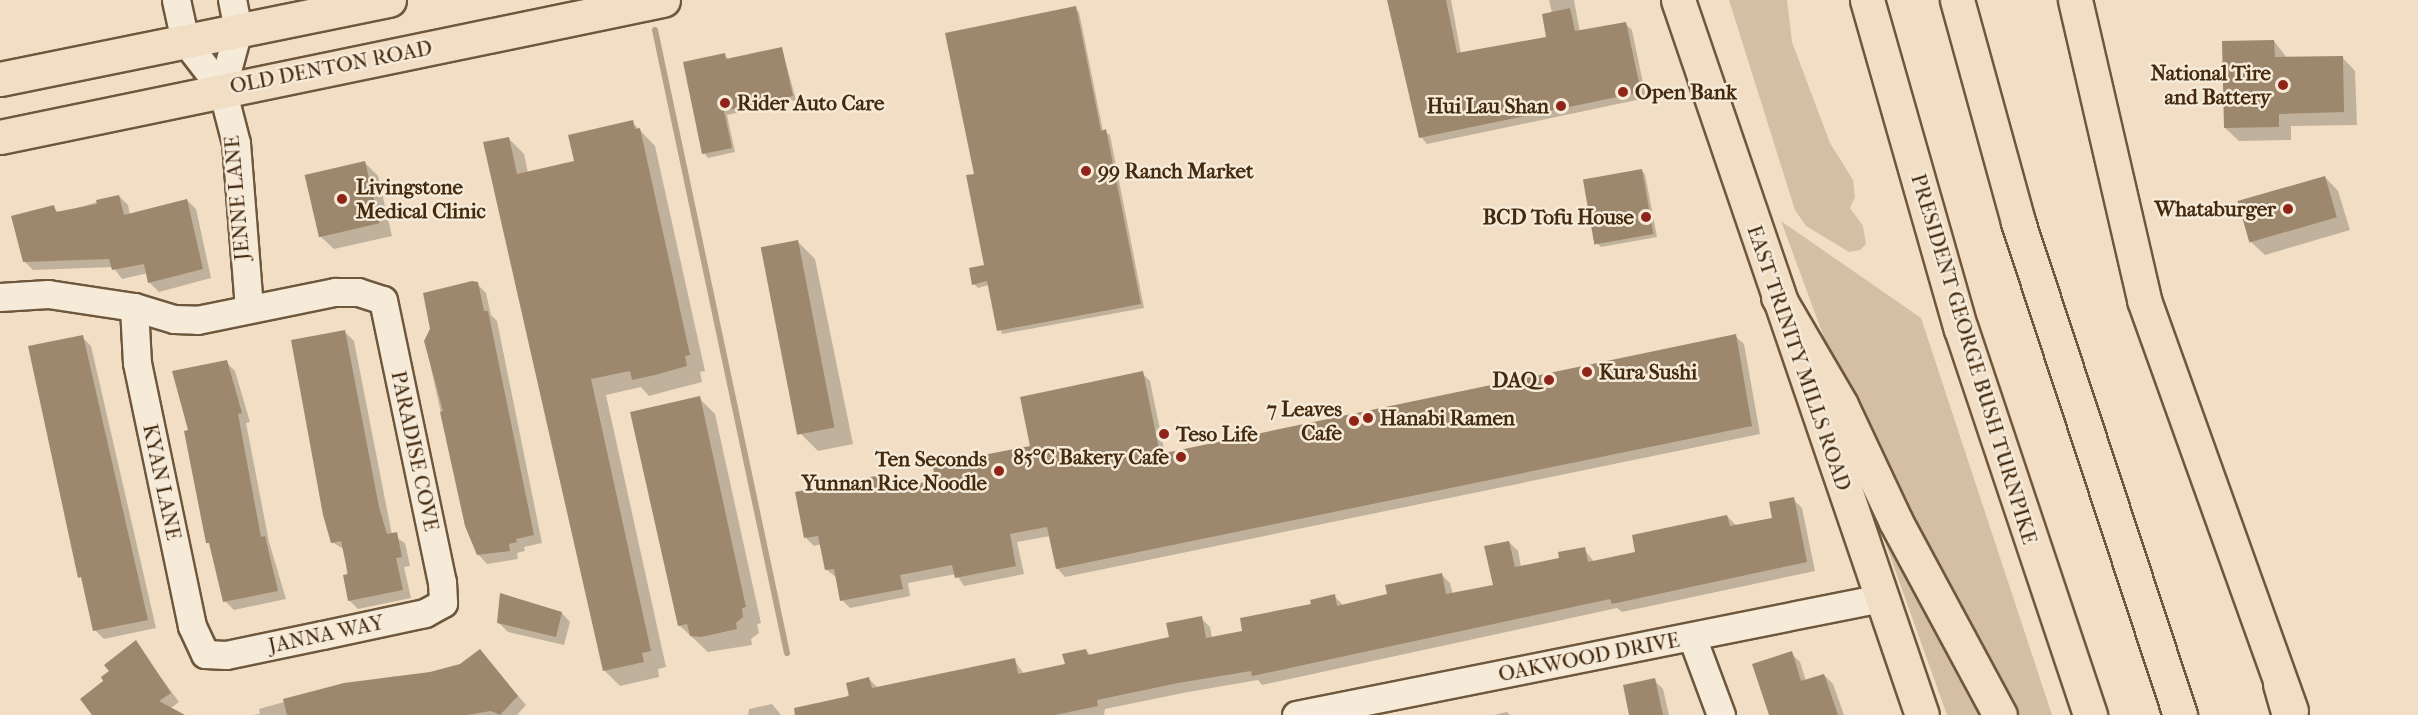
<!DOCTYPE html>
<meta charset="utf-8">
<style>
body{margin:0}
#map{position:relative;width:2418px;height:715px;overflow:hidden;background:#f1dec4;font-family:"IM FELL French Canon",serif}
div>[style]{position:absolute}
[style*='--x']{left:calc(var(--x)*1px);top:calc(var(--y)*1px);width:calc(var(--w)*1px);rotate:calc(var(--a)*1deg)}
.green>*{inset:0;background:#d4bfa5}
.shadow>*{inset:0;background:#0003}
.stream>*{height:6px;margin:-3px;padding:0 3px;transform-origin:3px;border-radius:3px;background:#b6a186}
.building>*{inset:0;background:#9e886d;transform-origin:0 0}
.roads{filter:drop-shadow(2px 0 #6f573c) drop-shadow(-2px 0 #6f573c) drop-shadow(0 2px #6f573c) drop-shadow(0 -2px #6f573c)}
.minor>*{height:27px;margin:-13.5px;padding:0 13.5px;transform-origin:13.5px;border-radius:13.5px;background:#f6ead9}
.major>*{height:33px;margin:-16.5px;padding:0 16.5px;transform-origin:16.5px;border-radius:16.5px;background:#f1dec4}
.highway>*{height:33px;margin:-16.5px;padding:0 16.5px;transform-origin:16.5px;border-radius:16.5px;background:#f1dec4}
.dots>*{width:16px;height:16px;translate:-50% -50%;box-sizing:border-box;border:3px solid #f6ead9;border-radius:50%}
span{translate:-50% -50%;white-space:nowrap;text-align:center;line-height:1.15;-webkit-text-stroke:5px #f6ead9;paint-order:stroke}
.street-label{font-size:21px;color:#442a0e}
.poi-label{font-size:21px;color:#442a0e;font-weight:700}
.right{translate:-100% -50%;text-align:right}
.left{translate:0 -50%;text-align:left}
</style>
<div id="map">
<div class="green">
<div style="clip-path:polygon(1729px 0,1787px 0,1792px 42px,1830px 143px,1853px 180px,1855px 197px,1850px 208px,1863px 226px,1866px 244px,1860px 250px,1849px 252px,1806px 226px,1795px 210px)"></div>
<div style="clip-path:polygon(1781px 221px,1921px 318px,2052px 715px,2011px 715px,1833px 362px)"></div>
<div style="clip-path:polygon(1860px 472px,1986px 715px,1947px 715px)"></div>
</div>
<div class="shadow">
<div style="clip-path:polygon(1391px 0,1451px 0,1461px 54px,1548px 38px,1552px 13px,1549px 0,1574px 0,1580px 32px,1625px 23px,1632px 30px,1646px 98px,1427px 144px,1421px 137px)"></div>
<div style="clip-path:polygon(1075px 8px,1079px 12px,1103px 131px,1110px 135px,1144px 308px,1002px 334px,989px 285px,978px 288px,974px 284px,986px 267px,975px 175px)"></div>
<div style="clip-path:polygon(2274px 41px,2287px 58px,2342px 57px,2355px 71px,2357px 125px,2291px 126px,2291px 140px,2239px 141px,2225px 128px)"></div>
<div style="clip-path:polygon(782px 49px,796px 100px,727px 115px,735px 152px,708px 158px,704px 153px,724px 54px,729px 60px)"></div>
<div style="clip-path:polygon(632px 122px,655px 146px,705px 371px,700px 372px,702px 382px,671px 390px,649px 396px,641px 387px,606px 395px,666px 667px,658px 669px,659px 677px,620px 686px,604px 670px,508px 138px,524px 154px,528px 173px,576px 163px)"></div>
<div style="clip-path:polygon(365px 163px,378px 176px,392px 236px,334px 249px,320px 236px)"></div>
<div style="clip-path:polygon(1641px 170px,1645px 174px,1657px 237px,1601px 247px,1597px 243px)"></div>
<div style="clip-path:polygon(2325px 177px,2338px 191px,2350px 230px,2265px 255px,2251px 242px)"></div>
<div style="clip-path:polygon(119px 196px,128px 205px,130px 215px,187px 200px,196px 209px,211px 278px,159px 292px,150px 283px,148px 273px,122px 279px,113px 267px,33px 270px,24px 261px,53px 207px,59px 213px)"></div>
<div style="clip-path:polygon(797px 241px,815px 259px,853px 444px,818px 451px,801px 434px,763px 248px)"></div>
<div style="clip-path:polygon(477px 284px,486px 293px,491px 315px,497px 321px,542px 543px,524px 547px,525px 551px,517px 553px,518px 559px,487px 564px,478px 554px,466px 526px,425px 341px,432px 329px)"></div>
<div style="clip-path:polygon(345px 332px,354px 341px,392px 535px,405px 543px,410px 566px,404px 567px,411px 598px,358px 609px,349px 600px,345px 550px,332px 542px)"></div>
<div style="clip-path:polygon(1735px 336px,1744px 344px,1760px 434px,1065px 577px,1057px 568px,1050px 536px,1017px 542px,1024px 574px,964px 586px,956px 574px,908px 583px,910px 596px,850px 608px,842px 600px,837px 578px,827px 570px,822px 544px,814px 546px,806px 538px,880px 477px,889px 490px,937px 481px,1032px 447px,1142px 373px,1150px 381px,1165px 454px)"></div>
<div style="clip-path:polygon(82px 337px,91px 346px,156px 628px,104px 639px,95px 630px)"></div>
<div style="clip-path:polygon(226px 362px,235px 371px,250px 422px,246px 423px,269px 542px,286px 599px,234px 610px,225px 601px)"></div>
<div style="clip-path:polygon(699px 398px,715px 414px,761px 623px,757px 624px,759px 633px,751px 639px,752px 645px,708px 652px,679px 625px)"></div>
<div style="clip-path:polygon(1793px 499px,1802px 508px,1815px 571px,1622px 612px,1617px 608px,1262px 685px,1258px 680px,1188px 692px,1105px 709px,1104px 715px,823px 715px,869px 679px,878px 688px,1014px 660px,1024px 674px,1066px 666px,1086px 650px,1091px 656px,1171px 639px,1201px 618px,1210px 627px,1212px 638px,1244px 632px,1334px 596px,1344px 606px,1389px 595px,1441px 574px,1450px 583px,1453px 595px,1494px 586px,1509px 542px,1518px 551px,1521px 567px,1561px 559px,1584px 549px,1594px 562px,1637px 553px,1727px 516px,1737px 526px,1774px 519px)"></div>
<div style="clip-path:polygon(562px 613px,570px 622px,564px 645px,508px 632px,499px 623px)"></div>
<div style="clip-path:polygon(135px 642px,179px 702px,168px 710px,170px 715px,94px 715px,111px 671px)"></div>
<div style="clip-path:polygon(480px 651px,526px 705px,517px 715px,253px 715px,260px 714px,259px 709px,344px 685px,397px 676px,400px 679px,461px 665px)"></div>
<div style="clip-path:polygon(1791px 653px,1800px 662px,1806px 681px,1824px 675px,1833px 684px,1844px 715px,1770px 715px)"></div>
<div style="clip-path:polygon(1654px 680px,1663px 689px,1669px 715px,1630px 715px)"></div>
<div style="clip-path:polygon(772px 704px,781px 715px,748px 715px,749px 709px)"></div>
<div style="clip-path:polygon(1507px 712px,1510px 715px,1494px 715px)"></div>
</div>
<div class="stream">
<div style="--x:655;--y:30;--w:637;--a:78.04"></div>
</div>
<div class="building">
<div style="clip-path:polygon(1387px 0,1446px 0,1457px 53px,1546px 37px,1542px 14px,1570px 8px,1575px 31px,1626px 22px,1641px 92px,1419px 138px)"></div>
<div style="clip-path:polygon(1076px 6px,1101px 131px,1106px 129px,1141px 304px,997px 331px,987px 281px,972px 285px,969px 268px,984px 265px,966px 175px,974px 174px,945px 33px)"></div>
<div style="clip-path:polygon(2274px 40px,2275px 57px,2343px 56px,2344px 112px,2279px 114px,2279px 127px,2224px 128px,2222px 41px)"></div>
<div style="clip-path:polygon(782px 47px,793px 96px,724px 111px,732px 148px,702px 154px,683px 62px,725px 53px,726px 59px)"></div>
<div style="clip-path:polygon(633px 120px,635px 129px,640px 128px,690px 355px,685px 356px,687px 366px,655px 375px,632px 380px,630px 371px,591px 379px,651px 651px,642px 653px,644px 662px,603px 671px,483px 142px,509px 137px,517px 174px,574px 161px,568px 135px)"></div>
<div style="left:365px;top:161px;width:64px;height:62px;rotate:77deg"></div>
<div style="left:1642px;top:169px;width:66px;height:60px;rotate:80deg"></div>
<div style="left:2325px;top:176px;width:43px;height:91px;rotate:74deg"></div>
<div style="clip-path:polygon(119px 195px,124px 215px,187px 199px,203px 269px,148px 283px,144px 264px,112px 270px,109px 259px,23px 262px,11px 216px,54px 205px,56px 212px,97px 204px,96px 200px)"></div>
<div style="left:798px;top:240px;width:191px;height:38px;rotate:79deg"></div>
<div style="clip-path:polygon(472px 281px,478px 282px,484px 311px,488px 311px,534px 535px,516px 539px,517px 542px,509px 544px,510px 551px,477px 555px,465px 526px,440px 412px,443px 411px,424px 341px,430px 329px,423px 293px)"></div>
<div style="clip-path:polygon(345px 330px,379px 507px,387px 534px,397px 532px,402px 557px,396px 558px,403px 590px,348px 601px,343px 575px,348px 574px,341px 541px,331px 543px,323px 515px,291px 340px)"></div>
<div style="clip-path:polygon(1736px 334px,1752px 426px,1056px 569px,1047px 527px,1010px 534px,1016px 566px,955px 578px,952px 565px,900px 575px,903px 589px,840px 601px,834px 569px,825px 570px,818px 536px,804px 538px,795px 492px,881px 475px,884px 490px,936px 480px,932px 465px,1030px 446px,1020px 397px,1143px 371px,1160px 454px)"></div>
<div style="clip-path:polygon(83px 335px,148px 620px,93px 631px,81px 577px,78px 578px,28px 346px)"></div>
<div style="clip-path:polygon(227px 360px,242px 413px,238px 414px,261px 537px,265px 536px,278px 591px,223px 602px,209px 543px,206px 543px,184px 431px,188px 430px,172px 371px)"></div>
<div style="clip-path:polygon(700px 396px,746px 607px,742px 608px,743px 617px,736px 623px,737px 629px,701px 637px,690px 636px,687px 624px,678px 626px,630px 412px)"></div>
<div style="clip-path:polygon(1794px 497px,1807px 562px,1612px 604px,1610px 599px,1252px 676px,1251px 671px,1178px 683px,1097px 700px,1098px 706px,1055px 715px,795px 715px,794px 708px,849px 696px,846px 683px,869px 677px,872px 688px,1015px 658px,1018px 674px,1065px 664px,1062px 654px,1086px 649px,1088px 655px,1169px 637px,1166px 623px,1202px 616px,1206px 638px,1242px 631px,1240px 618px,1311px 604px,1310px 600px,1335px 594px,1337px 606px,1387px 594px,1385px 585px,1442px 573px,1446px 594px,1493px 585px,1484px 546px,1509px 541px,1515px 567px,1559px 558px,1558px 552px,1585px 547px,1588px 562px,1635px 552px,1632px 535px,1727px 515px,1730px 526px,1772px 518px,1769px 502px)"></div>
<div style="clip-path:polygon(500px 593px,562px 612px,556px 637px,497px 623px)"></div>
<div style="clip-path:polygon(136px 640px,171px 693px,159px 701px,185px 715px,92px 715px,80px 699px,103px 681px,101px 677px,109px 671px,104px 665px)"></div>
<div style="clip-path:polygon(480px 649px,518px 696px,500px 715px,491px 711px,467px 715px,287px 715px,283px 699px,344px 683px,430px 672px,460px 664px)"></div>
<div style="clip-path:polygon(1792px 651px,1801px 681px,1824px 674px,1838px 715px,1769px 715px,1752px 664px)"></div>
<div style="clip-path:polygon(1655px 678px,1663px 715px,1629px 715px,1623px 685px)"></div>
</div>
<div class="roads">
<div class="minor">
<div style="--x:176;--y:0;--w:42;--a:77.6"></div>
<div style="--x:185;--y:41;--w:61;--a:52.4"></div>
<div style="--x:222;--y:89;--w:56;--a:75.5"></div>
<div style="--x:236;--y:143;--w:166;--a:85.5"></div>
<div style="--x:222;--y:89;--w:61;--a:-74.8"></div>
<div style="--x:238;--y:30;--w:31;--a:-101"></div>
<div style="--x:0;--y:297;--w:48;--a:-3.6"></div>
<div style="--x:48;--y:294;--w:87;--a:8.6"></div>
<div style="--x:134;--y:307;--w:42;--a:16.7"></div>
<div style="--x:174;--y:319;--w:23;--a:2"></div>
<div style="--x:197;--y:320;--w:141;--a:-11.5"></div>
<div style="--x:335;--y:292;--w:23;--a:0"></div>
<div style="--x:358;--y:292;--w:26;--a:18"></div>
<div style="--x:383;--y:300;--w:288;--a:78.2"></div>
<div style="--x:442;--y:582;--w:21;--a:87"></div>
<div style="--x:443;--y:603;--w:21;--a:151"></div>
<div style="--x:425;--y:613;--w:105;--a:167.9"></div>
<div style="--x:322;--y:635;--w:98;--a:168.2"></div>
<div style="--x:226;--y:655;--w:21;--a:-177"></div>
<div style="--x:205;--y:654;--w:31;--a:-115"></div>
<div style="--x:192;--y:626;--w:269;--a:-101.8"></div>
<div style="--x:137;--y:363;--w:56;--a:-93.1"></div>
<div style="--x:1692;--y:637;--w:83;--a:69.6"></div>
<div style="--x:1296;--y:715;--w:597;--a:-11.31"></div>
</div>
<div class="major">
<div style="--x:1678;--y:0;--w:755;--a:71.16"></div>
<div style="--x:2075;--y:0;--w:308;--a:77"></div>
<div style="--x:2144;--y:300;--w:436;--a:70.3"></div>
<div style="--x:0;--y:79;--w:397;--a:-11.5"></div>
<div style="--x:0;--y:137;--w:677;--a:-11.68"></div>
</div>
<div class="highway">
<div style="--x:1867;--y:0;--w:342;--a:74.1"></div>
<div style="--x:1961;--y:329;--w:407;--a:71.5"></div>
<div style="--x:1957;--y:0;--w:230;--a:74.6"></div>
<div style="--x:2018;--y:222;--w:519;--a:71.81"></div>
<div style="--x:1778;--y:297;--w:125;--a:59.7"></div>
<div style="--x:1841;--y:405;--w:129;--a:64.8"></div>
<div style="--x:1896;--y:522;--w:219;--a:61.7"></div>
<div style="--x:2280;--y:684;--w:32;--a:74"></div>
</div>
</div>
<div class="dots">
<div style="left:2283px;top:85px;background:#8f2418"></div>
<div style="left:1623px;top:92px;background:#8f2418"></div>
<div style="left:725px;top:103px;background:#8f2418"></div>
<div style="left:1561px;top:106px;background:#8f2418"></div>
<div style="left:1086px;top:171px;background:#8f2418"></div>
<div style="left:342px;top:199px;background:#8f2418"></div>
<div style="left:2288px;top:209px;background:#8f2418"></div>
<div style="left:1646px;top:217px;background:#8f2418"></div>
<div style="left:1587px;top:372px;background:#8f2418"></div>
<div style="left:1549px;top:380px;background:#8f2418"></div>
<div style="left:1368px;top:418px;background:#8f2418"></div>
<div style="left:1354px;top:421px;background:#8f2418"></div>
<div style="left:1164px;top:434px;background:#8f2418"></div>
<div style="left:1181px;top:457px;background:#8f2418"></div>
<div style="left:999px;top:471px;background:#8f2418"></div>
</div>
<div class="street-label">
<span style="left:331px;top:67px;rotate:-11deg">OLD DENTON ROAD</span>
<span style="left:237px;top:198px;rotate:-95deg">JENNE LANE</span>
<span style="left:1799px;top:358px;rotate:71deg">EAST TRINITY MILLS ROAD</span>
<span style="left:1974px;top:359px;rotate:73deg">PRESIDENT GEORGE BUSH TURNPIKE</span>
<span style="left:415px;top:451px;rotate:78deg">PARADISE COVE</span>
<span style="left:162px;top:482px;rotate:78deg">KYAN LANE</span>
<span style="left:326px;top:634px;rotate:-12deg">JANNA WAY</span>
<span style="left:1589px;top:657px;rotate:-11deg">OAKWOOD DRIVE</span>
</div>
<div class="poi-label">
<span class="right" style="left:2271px;top:85px">National Tire<br>and Battery</span>
<span class="left" style="left:1635px;top:92px">Open Bank</span>
<span class="left" style="left:737px;top:103px">Rider Auto Care</span>
<span class="right" style="left:1549px;top:106px">Hui Lau Shan</span>
<span class="left" style="left:1098px;top:171px">99 Ranch Market</span>
<span class="left" style="left:356px;top:199px">Livingstone<br>Medical Clinic</span>
<span class="right" style="left:2276px;top:209px">Whataburger</span>
<span class="right" style="left:1634px;top:217px">BCD Tofu House</span>
<span class="left" style="left:1599px;top:372px">Kura Sushi</span>
<span class="right" style="left:1537px;top:380px">DAQ</span>
<span class="right" style="left:1342px;top:421px">7 Leaves<br>Cafe</span>
<span class="left" style="left:1380px;top:418px">Hanabi Ramen</span>
<span class="left" style="left:1176px;top:434px">Teso Life</span>
<span class="right" style="left:1169px;top:457px">85°C Bakery Cafe</span>
<span class="right" style="left:987px;top:471px">Ten Seconds<br>Yunnan Rice Noodle</span>
</div>
</div>
